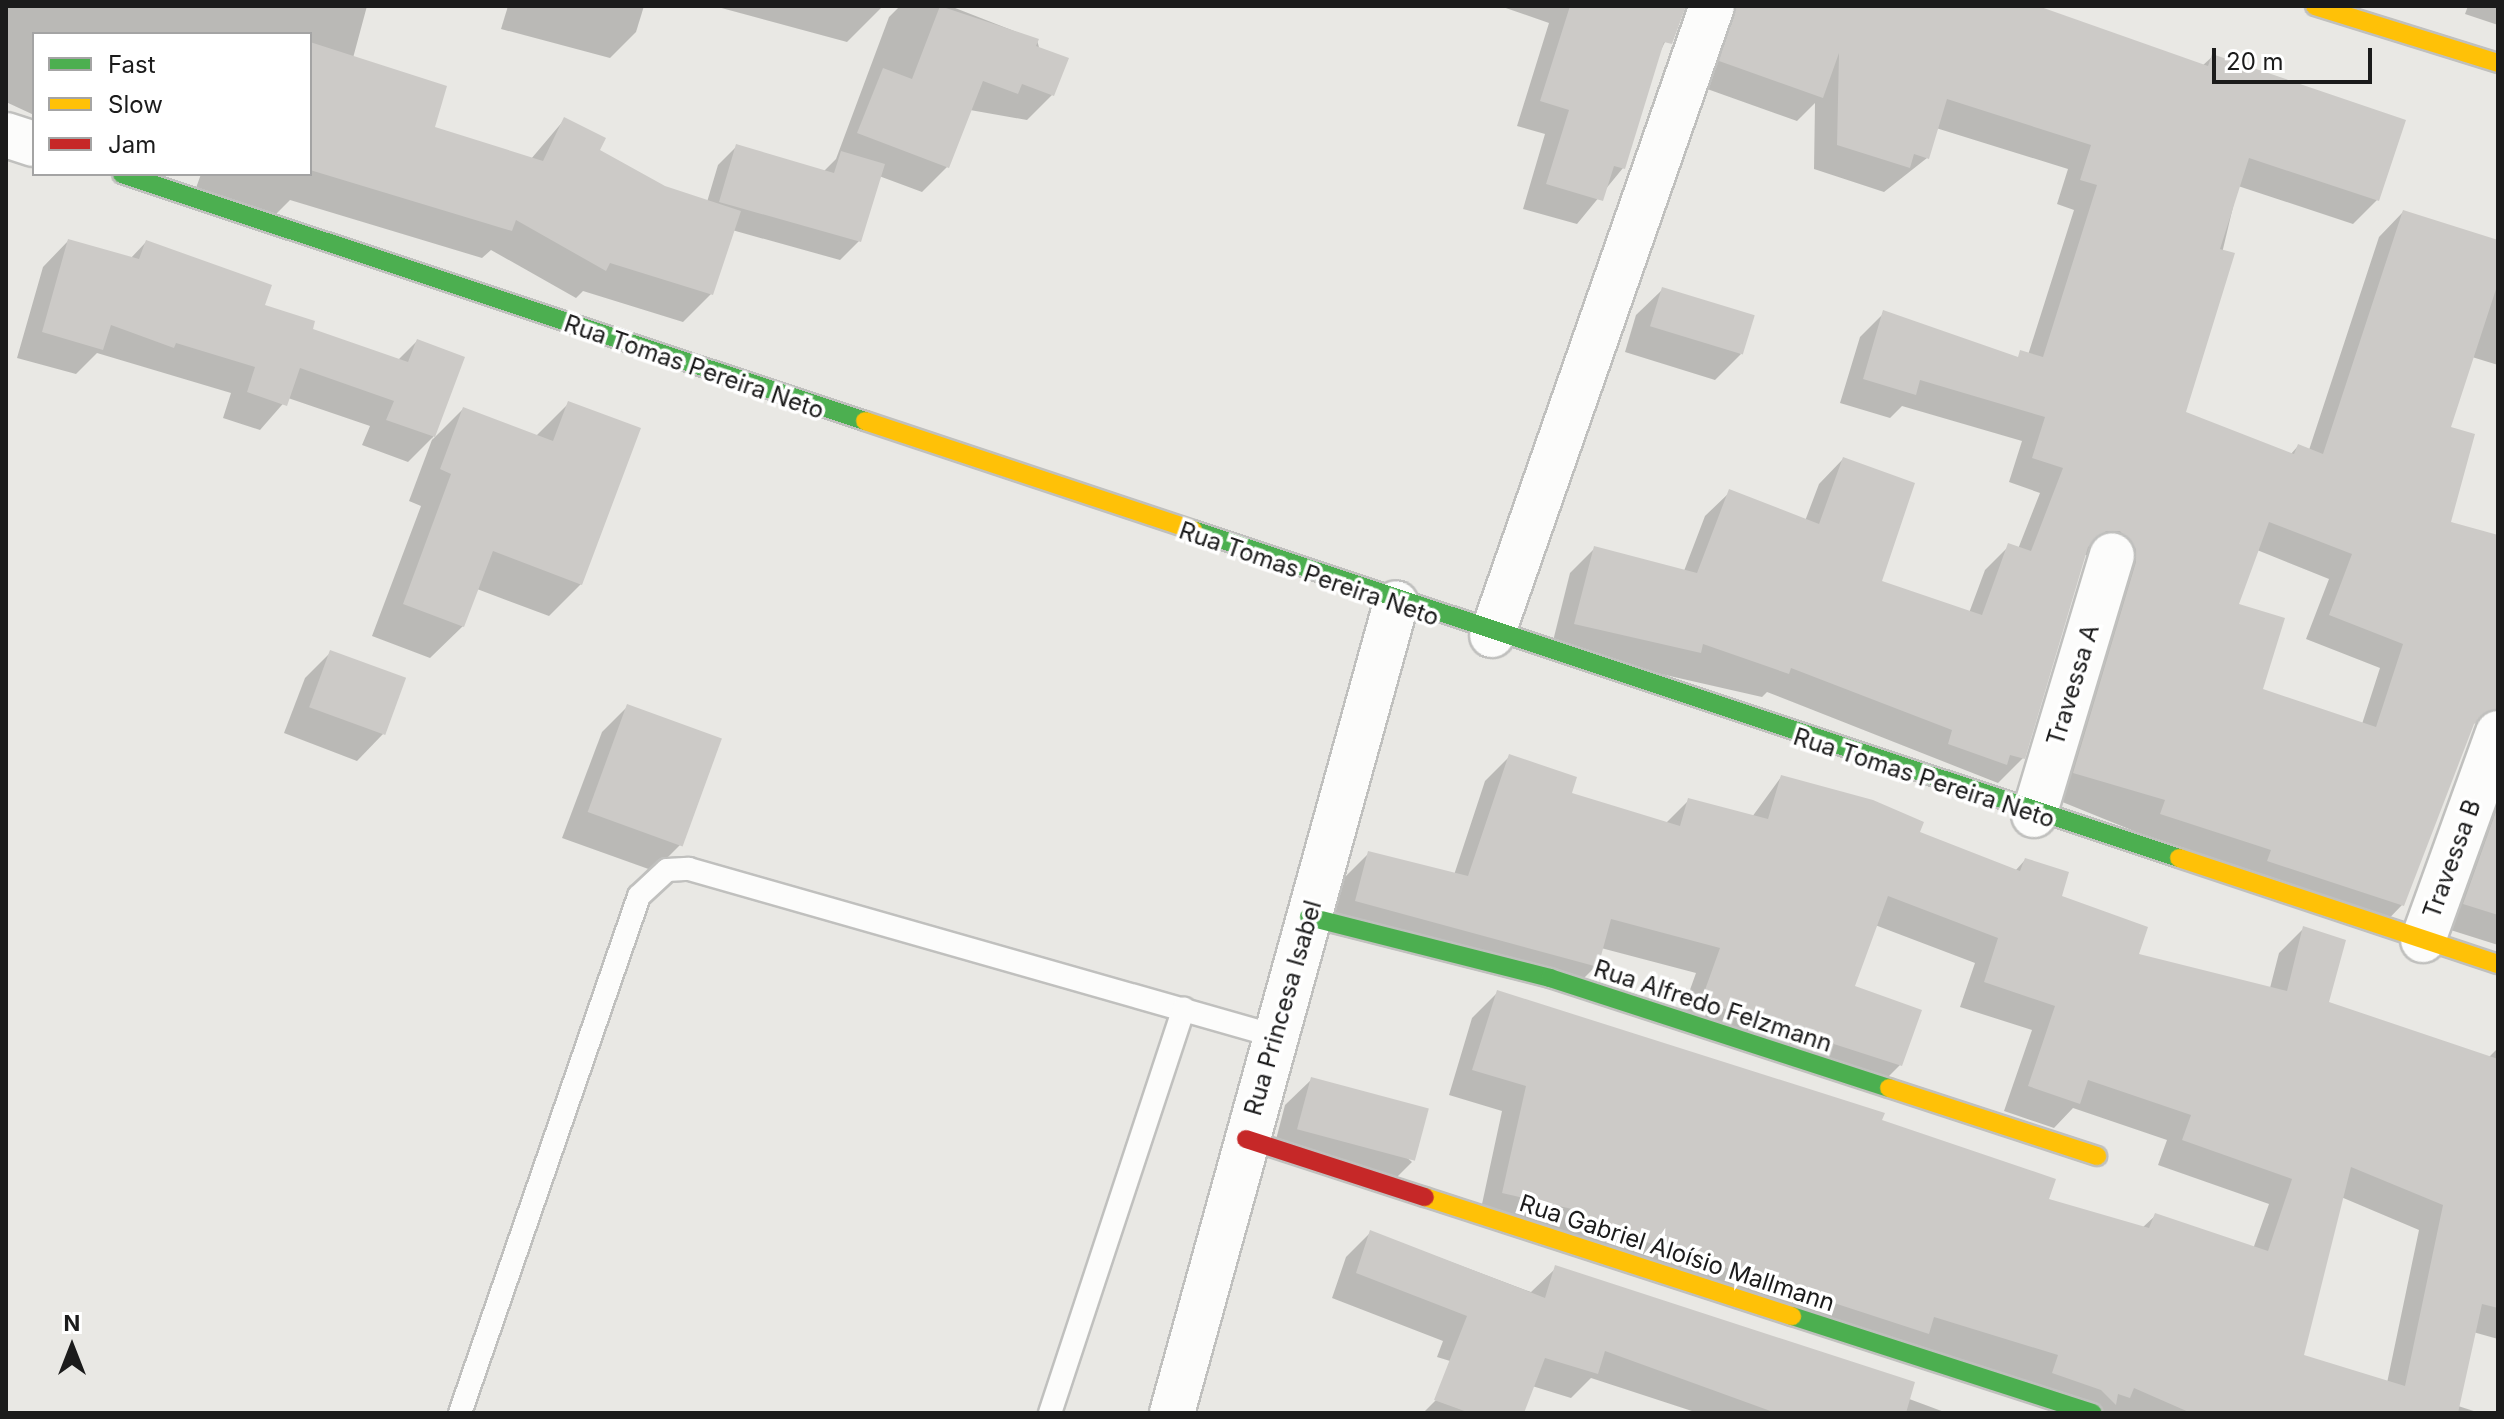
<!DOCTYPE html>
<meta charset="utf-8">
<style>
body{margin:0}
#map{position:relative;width:2504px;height:1419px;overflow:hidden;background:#e9e8e4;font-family:Inter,sans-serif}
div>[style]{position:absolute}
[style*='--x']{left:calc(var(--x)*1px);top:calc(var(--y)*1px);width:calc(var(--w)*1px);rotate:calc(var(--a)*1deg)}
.shadow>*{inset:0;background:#0003}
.building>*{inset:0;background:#cccac7;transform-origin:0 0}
.roads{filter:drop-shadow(2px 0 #c0c0be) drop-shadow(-2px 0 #c0c0be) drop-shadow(0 2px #c0c0be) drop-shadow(0 -2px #c0c0be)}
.lane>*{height:22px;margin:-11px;padding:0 11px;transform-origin:11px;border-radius:11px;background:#fcfcfb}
.street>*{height:44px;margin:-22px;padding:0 22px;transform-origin:22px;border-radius:22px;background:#fcfcfb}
.fast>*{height:18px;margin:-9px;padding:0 9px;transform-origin:9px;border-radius:9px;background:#4caf50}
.slow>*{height:18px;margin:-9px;padding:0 9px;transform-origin:9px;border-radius:9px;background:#ffc107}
.jam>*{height:18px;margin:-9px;padding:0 9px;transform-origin:9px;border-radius:9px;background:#c62828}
span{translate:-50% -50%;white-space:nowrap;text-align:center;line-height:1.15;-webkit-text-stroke:7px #fff;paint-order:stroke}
.street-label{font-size:24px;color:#1b1b1b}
.frame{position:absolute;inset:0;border:8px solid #1b1b1b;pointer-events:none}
.legend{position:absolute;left:32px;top:32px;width:280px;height:144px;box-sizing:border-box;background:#fff;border:2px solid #a4a4a4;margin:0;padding:10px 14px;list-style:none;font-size:24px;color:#1b1b1b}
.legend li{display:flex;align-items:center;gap:16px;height:40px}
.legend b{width:40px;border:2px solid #a4a4a4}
.north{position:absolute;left:32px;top:1307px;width:80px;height:80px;-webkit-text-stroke:6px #fff;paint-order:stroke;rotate:0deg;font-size:22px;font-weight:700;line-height:32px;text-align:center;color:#1b1b1b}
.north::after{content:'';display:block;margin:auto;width:28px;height:36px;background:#1b1b1b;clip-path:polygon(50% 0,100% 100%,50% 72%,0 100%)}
.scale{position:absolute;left:2212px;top:48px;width:160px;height:36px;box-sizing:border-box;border:4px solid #1b1b1b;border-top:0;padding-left:10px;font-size:24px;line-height:28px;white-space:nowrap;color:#1b1b1b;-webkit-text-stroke:6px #fff;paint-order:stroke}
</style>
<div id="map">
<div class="shadow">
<div style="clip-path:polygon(6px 6px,367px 6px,353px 58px,432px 128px,531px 159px,564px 120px,598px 151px,664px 188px,707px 202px,718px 165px,737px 146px,823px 172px,836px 159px,889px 17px,900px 6px,950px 6px,1037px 40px,1052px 95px,1027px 120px,970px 110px,947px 167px,922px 192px,879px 176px,859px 241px,840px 260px,732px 230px,711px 294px,683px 322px,583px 291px,576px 298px,491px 250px,482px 258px,290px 200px,276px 214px,196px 188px,201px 174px,310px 174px,310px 34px,34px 34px,34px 115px,6px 102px)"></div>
<div style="clip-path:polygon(508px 6px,644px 6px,636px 32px,610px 58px,501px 29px)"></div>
<div style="clip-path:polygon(714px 6px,883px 6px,847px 42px)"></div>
<div style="clip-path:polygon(1500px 6px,1683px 6px,1658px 56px,1623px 168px,1577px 224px,1523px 209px,1545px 134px,1517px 126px,1549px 23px)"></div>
<div style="clip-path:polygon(evenodd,1686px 6px,2032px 6px,2202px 66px,2213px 56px,2377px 200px,2353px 224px,2238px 186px,2184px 413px,2290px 455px,2298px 446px,2309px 450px,2379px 237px,2403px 212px,2498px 242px,2498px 365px,2472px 357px,2449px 429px,2449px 524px,2498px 537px,2498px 674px,2470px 668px,2402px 905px,2378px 930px,2050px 797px,2095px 555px,2084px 555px,2023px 758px,1998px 783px,1767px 692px,1762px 697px,1551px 649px,1570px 573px,1595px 548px,1684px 571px,1705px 516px,1730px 492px,1805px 521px,1819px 484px,1843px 459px,1879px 582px,1969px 613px,1985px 570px,2009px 546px,2018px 549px,2040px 493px,2009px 482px,2022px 441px,1902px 406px,1890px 418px,1840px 403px,1860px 337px,1884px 313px,2015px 358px,2028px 355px,2074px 210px,2057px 204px,2068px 169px,1936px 128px,1927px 158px,1884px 192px,1814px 169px,1815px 103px,1797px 121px,1696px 85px,1706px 13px,1686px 6px,2257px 550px,2329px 579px,2306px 639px,2380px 668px,2362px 724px,2261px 690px,2236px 605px,2257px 550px)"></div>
<div style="clip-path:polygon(2468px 6px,2498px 6px,2498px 25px,2465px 14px)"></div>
<div style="clip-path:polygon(68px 241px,130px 259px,146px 242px,310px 330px,397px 361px,417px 341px,463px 358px,432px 440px,463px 409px,536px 436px,568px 404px,581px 584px,549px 616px,477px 589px,463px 626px,430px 658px,372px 636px,421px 506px,409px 501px,433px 437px,408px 462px,362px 445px,370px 426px,288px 398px,260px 430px,223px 418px,231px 393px,97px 353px,76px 374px,17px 358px,43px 267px)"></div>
<div style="clip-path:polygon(1663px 289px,1741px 354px,1715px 380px,1625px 352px,1636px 315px)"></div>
<div style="clip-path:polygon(331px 652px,383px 734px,357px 761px,284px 733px,305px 678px)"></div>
<div style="clip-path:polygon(628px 706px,680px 845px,654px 871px,562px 838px,602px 732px)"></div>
<div style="clip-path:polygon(evenodd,1510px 756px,1569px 795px,1665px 824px,1689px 800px,1752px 817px,1781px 777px,2015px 871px,2025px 860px,2059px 897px,2136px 955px,2270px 988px,2279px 953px,2304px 928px,2327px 1003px,2488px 1058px,2498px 1048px,2498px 1339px,2473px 1332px,2455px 1405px,2480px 1413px,2067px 1413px,1479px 1218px,1502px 1111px,1449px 1095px,1472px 1018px,1497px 993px,1879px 1121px,2046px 1200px,2142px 1228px,2156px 1215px,2253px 1249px,2269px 1204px,2158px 1165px,2167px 1140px,2073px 1108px,2054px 1128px,2004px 1111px,2032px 1030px,1960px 1007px,1975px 963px,1875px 925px,1852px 987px,1900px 1065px,1875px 1090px,1677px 1026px,1696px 973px,1601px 948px,1596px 966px,1571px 991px,1331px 926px,1344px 878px,1369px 853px,1454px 875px,1485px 781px,1510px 756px,2341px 1197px,2419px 1230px,2387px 1383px,2301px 1356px,2341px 1197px)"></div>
<div style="clip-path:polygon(2498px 786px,2498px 945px,2441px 927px)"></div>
<div style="clip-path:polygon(1312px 1079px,1412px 1162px,1386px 1188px,1272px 1155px,1285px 1105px)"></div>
<div style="clip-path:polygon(1371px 1232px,1531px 1292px,1556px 1268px,1947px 1413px,1698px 1413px,1591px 1378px,1571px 1398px,1437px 1357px,1443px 1341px,1332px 1298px,1346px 1257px)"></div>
<div style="clip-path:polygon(1436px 1400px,1472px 1413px,1423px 1413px)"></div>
</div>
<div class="building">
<div style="clip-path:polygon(940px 6px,1039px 39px,1036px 46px,1069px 58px,1054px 96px,1022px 84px,1018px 94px,983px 81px,949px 168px,857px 133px,883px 68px,912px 79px)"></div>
<div style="clip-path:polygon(1570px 6px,1686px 6px,1672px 44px,1664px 42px,1625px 169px,1614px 166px,1603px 201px,1546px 184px,1569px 110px,1540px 101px)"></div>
<div style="clip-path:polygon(evenodd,1736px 6px,2038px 6px,2208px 66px,2212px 54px,2406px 120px,2379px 201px,2249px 158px,2220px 249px,2235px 253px,2186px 412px,2294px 454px,2298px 444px,2323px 454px,2403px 210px,2498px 240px,2498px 283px,2451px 427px,2475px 434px,2451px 522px,2498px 535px,2498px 709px,2474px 724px,2404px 906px,2267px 861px,2271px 850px,2160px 814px,2165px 800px,2073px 773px,2136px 562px,2136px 549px,2120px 531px,2106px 531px,2088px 547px,2025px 759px,2010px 755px,2007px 765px,1948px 744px,1952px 730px,1791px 668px,1789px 674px,1703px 644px,1701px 653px,1574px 624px,1594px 546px,1697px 573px,1729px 489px,1819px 524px,1843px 457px,1915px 483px,1882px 581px,1982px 615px,2008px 543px,2031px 551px,2063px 468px,2032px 458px,2045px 417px,1920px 380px,1916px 395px,1863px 379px,1883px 310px,2018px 357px,2020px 350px,2043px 357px,2097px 185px,2080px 180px,2091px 145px,1947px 99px,1929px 159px,1914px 154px,1910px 168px,1837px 145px,1839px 53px,1823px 98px,1719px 61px,1736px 6px,2269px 522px,2352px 554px,2329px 615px,2403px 644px,2376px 727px,2263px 689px,2285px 618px,2239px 604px,2269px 522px)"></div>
<div style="clip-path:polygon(310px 42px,447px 86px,435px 127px,543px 161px,564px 117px,606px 138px,600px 150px,665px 186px,741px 211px,713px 295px,610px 263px,606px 271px,516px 220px,512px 231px,310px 170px)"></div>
<div style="clip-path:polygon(736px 144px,834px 173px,841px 151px,885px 164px,861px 242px,719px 202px)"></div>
<div style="clip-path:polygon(68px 239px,139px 259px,146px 240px,272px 285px,265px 305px,315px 321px,313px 329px,408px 362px,417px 339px,465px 357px,435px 437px,386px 420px,394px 401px,300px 368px,287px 406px,247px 392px,255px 367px,176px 343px,174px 348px,111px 325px,103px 350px,42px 332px)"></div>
<div style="left:1662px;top:287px;width:97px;height:41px;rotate:17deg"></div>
<div style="clip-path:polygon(568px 401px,641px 428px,582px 585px,493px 551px,464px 627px,403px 604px,451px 474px,440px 469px,463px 407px,553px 441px)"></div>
<div style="left:330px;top:650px;width:81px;height:61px;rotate:20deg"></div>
<div style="left:627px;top:704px;width:101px;height:115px;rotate:20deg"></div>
<div style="clip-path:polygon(evenodd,1509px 754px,1577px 777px,1572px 793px,1680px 826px,1688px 798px,1768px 819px,1781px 775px,1873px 800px,1924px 822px,1920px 832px,2020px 871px,2025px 858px,2069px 872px,2062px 896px,2148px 927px,2139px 954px,2287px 991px,2303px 926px,2346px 940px,2329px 1002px,2498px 1059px,2498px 1308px,2482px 1304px,2458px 1413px,2191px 1413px,2134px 1388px,2130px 1398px,2118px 1394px,2116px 1405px,2101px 1390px,2052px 1373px,2058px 1355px,1934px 1317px,1929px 1334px,1570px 1217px,1572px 1209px,1502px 1193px,1526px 1086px,1472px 1070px,1497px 990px,1885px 1113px,1882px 1120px,2056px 1179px,2049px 1199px,2149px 1228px,2155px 1213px,2268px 1251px,2292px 1179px,2182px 1140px,2191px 1115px,2088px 1080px,2080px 1104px,2028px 1086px,2055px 1006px,1984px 982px,1998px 938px,1888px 896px,1855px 986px,1922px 1010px,1902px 1066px,1701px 1001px,1720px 948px,1611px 919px,1598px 967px,1355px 901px,1368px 851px,1468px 876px,1509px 754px,2351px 1167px,2443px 1205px,2405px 1386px,2304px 1355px,2351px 1167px)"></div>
<div style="clip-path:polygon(2498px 806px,2498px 915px,2463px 904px)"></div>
<div style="left:1311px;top:1077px;width:122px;height:54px;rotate:15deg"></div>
<div style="clip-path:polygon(1370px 1230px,1545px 1298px,1555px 1265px,1915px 1382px,1906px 1413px,1776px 1413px,1605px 1351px,1598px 1374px,1545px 1358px,1524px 1413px,1470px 1413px,1434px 1400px,1467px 1316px,1356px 1273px)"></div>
</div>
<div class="roads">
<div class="lane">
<div style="--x:460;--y:1413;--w:547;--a:-70.9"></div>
<div style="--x:639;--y:896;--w:38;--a:-43"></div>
<div style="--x:667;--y:870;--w:22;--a:-3"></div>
<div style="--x:689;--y:869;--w:609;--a:15.91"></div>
<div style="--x:1050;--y:1413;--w:426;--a:-71.7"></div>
</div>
<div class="street">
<div style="--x:6;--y:135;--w:29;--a:18"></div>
<div style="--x:1492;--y:635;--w:666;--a:-70.72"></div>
<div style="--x:2034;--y:815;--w:271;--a:-73.3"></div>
<div style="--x:2423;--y:940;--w:220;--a:-70.1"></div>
<div style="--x:1172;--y:1413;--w:840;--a:-74.54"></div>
</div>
<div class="fast">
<div style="--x:122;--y:174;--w:783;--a:18.39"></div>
<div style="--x:1193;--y:530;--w:1039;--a:18.4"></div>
<div style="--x:1309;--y:917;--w:249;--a:14.2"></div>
<div style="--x:1550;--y:978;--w:356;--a:18"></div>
<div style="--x:1792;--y:1316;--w:316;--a:17.9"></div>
</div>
<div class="slow">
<div style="--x:2315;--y:6;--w:192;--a:17.3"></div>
<div style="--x:865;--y:421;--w:346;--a:18.4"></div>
<div style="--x:2179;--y:858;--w:336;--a:18.4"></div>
<div style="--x:1889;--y:1088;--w:219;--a:18.1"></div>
<div style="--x:1425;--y:1197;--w:386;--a:18"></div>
</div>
<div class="jam">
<div style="--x:1246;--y:1139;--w:188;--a:18"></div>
</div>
</div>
<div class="street-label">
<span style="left:694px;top:367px;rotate:19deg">Rua Tomas Pereira Neto</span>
<span style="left:1309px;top:574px;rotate:19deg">Rua Tomas Pereira Neto</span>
<span style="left:2073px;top:685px;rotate:-73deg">Travessa A</span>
<span style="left:1924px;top:778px;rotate:18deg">Rua Tomas Pereira Neto</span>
<span style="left:2452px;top:859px;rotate:-70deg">Travessa B</span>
<span style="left:1713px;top:1006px;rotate:18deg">Rua Alfredo Felzmann</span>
<span style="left:1283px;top:1008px;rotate:-74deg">Rua Princesa Isabel</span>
<span style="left:1677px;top:1253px;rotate:18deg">Rua Gabriel Aloísio Mallmann</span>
</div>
<div class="frame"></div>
<ul class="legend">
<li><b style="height:10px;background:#4caf50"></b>Fast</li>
<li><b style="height:10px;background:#ffc107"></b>Slow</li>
<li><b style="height:10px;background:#c62828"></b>Jam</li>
</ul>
<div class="north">N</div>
<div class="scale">20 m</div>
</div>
